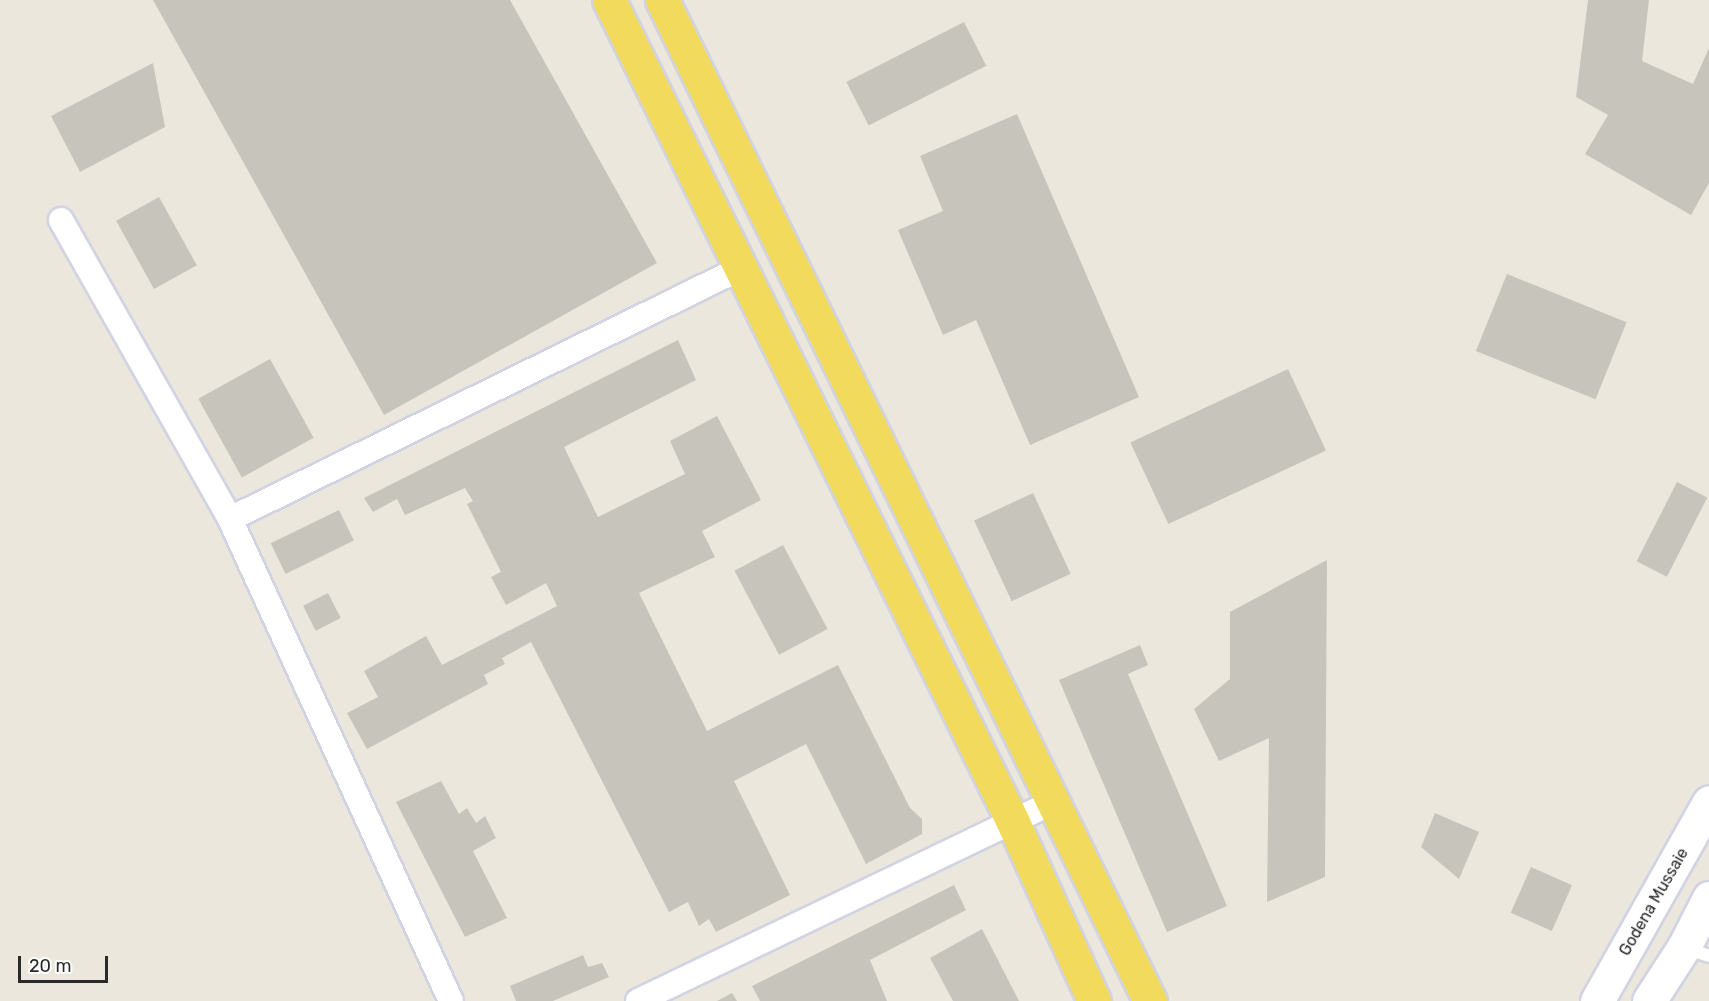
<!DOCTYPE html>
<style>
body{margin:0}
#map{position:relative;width:1709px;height:1001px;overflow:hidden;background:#ece7dc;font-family:Rubik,sans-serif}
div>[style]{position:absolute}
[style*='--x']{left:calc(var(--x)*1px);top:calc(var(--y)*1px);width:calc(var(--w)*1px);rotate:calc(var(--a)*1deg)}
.building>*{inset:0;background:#c7c5bb;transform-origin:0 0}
.roads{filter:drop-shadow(2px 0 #d1d3e3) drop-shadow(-2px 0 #d1d3e3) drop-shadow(0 2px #d1d3e3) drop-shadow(0 -2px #d1d3e3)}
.lane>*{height:12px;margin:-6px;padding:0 6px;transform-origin:6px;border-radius:6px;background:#fff}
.street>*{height:24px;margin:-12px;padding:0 12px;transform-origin:12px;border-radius:12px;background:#fff}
.secondary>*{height:33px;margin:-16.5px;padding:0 16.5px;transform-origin:16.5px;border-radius:16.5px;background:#fff}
.primary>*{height:33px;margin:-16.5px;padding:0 16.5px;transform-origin:16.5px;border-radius:16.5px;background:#f2db5c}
span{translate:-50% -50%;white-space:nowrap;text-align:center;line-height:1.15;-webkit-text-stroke:5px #fff;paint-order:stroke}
.street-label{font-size:16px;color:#2a2a2a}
.scale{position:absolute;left:18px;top:956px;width:90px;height:27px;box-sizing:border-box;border:3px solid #2a2a2a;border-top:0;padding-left:8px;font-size:18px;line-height:21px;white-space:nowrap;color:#2a2a2a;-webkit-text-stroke:4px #fff;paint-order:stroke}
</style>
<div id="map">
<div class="building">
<div style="clip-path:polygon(153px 0,510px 0,657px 263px,384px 415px)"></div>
<div style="clip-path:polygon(1588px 0,1649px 0,1642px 61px,1693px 84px,1709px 48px,1709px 183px,1691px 215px,1585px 154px,1608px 115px,1576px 97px)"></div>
<div style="left:964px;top:22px;width:49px;height:132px;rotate:63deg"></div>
<div style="clip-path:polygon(153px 63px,165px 127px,80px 172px,51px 116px)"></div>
<div style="clip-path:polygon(1017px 114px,1139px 397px,1030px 445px,976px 320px,943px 335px,898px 230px,943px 211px,920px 156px)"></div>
<div style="left:159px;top:197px;width:78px;height:49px;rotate:61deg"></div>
<div style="left:1507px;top:274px;width:129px;height:83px;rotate:22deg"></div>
<div style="clip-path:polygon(678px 340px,696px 380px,564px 447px,598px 517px,685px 474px,670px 441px,717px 416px,761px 500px,702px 531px,715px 557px,639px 593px,707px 731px,838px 665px,910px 808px,922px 819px,922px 834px,866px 864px,806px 744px,734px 781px,790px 895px,716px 932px,709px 919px,699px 926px,688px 902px,669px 912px,531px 642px,502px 658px,505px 664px,484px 675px,488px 684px,367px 749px,347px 713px,378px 697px,364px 671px,426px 636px,442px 665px,557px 606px,546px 583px,506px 605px,491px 577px,501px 572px,467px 504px,473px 501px,465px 488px,405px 515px,397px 499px,373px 512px,364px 498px)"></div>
<div style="left:270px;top:359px;width:90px;height:82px;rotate:61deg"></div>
<div style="left:1288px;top:369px;width:90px;height:174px;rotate:65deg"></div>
<div style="left:1677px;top:482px;width:34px;height:89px;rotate:27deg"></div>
<div style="left:1033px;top:493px;width:89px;height:65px;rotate:65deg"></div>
<div style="left:339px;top:510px;width:34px;height:76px;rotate:64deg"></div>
<div style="left:783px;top:545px;width:95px;height:55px;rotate:62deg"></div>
<div style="clip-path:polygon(1327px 560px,1325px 877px,1267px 902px,1269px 738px,1219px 761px,1194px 709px,1230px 679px,1230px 612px)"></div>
<div style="left:328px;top:593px;width:28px;height:28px;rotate:63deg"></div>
<div style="clip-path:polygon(1140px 645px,1148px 665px,1128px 674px,1227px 906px,1167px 932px,1059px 680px)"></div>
<div style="clip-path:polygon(441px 781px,459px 814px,467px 808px,476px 823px,485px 816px,496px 838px,473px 851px,507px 918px,465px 937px,396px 802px)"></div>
<div style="clip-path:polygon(1435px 813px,1479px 832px,1459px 879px,1421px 847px)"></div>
<div style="left:1531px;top:867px;width:45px;height:50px;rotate:24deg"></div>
<div style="clip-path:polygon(954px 885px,966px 910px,870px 960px,887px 1001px,760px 1001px,752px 986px)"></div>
<div style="clip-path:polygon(982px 929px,1019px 1001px,953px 1001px,930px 958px)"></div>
<div style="clip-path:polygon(583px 955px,588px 967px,602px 963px,609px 977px,553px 1001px,516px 1001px,510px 986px)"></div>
<div style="clip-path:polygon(732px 993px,737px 1001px,717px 1001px)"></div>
</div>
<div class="roads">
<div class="lane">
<div style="--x:1685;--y:948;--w:25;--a:18"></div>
</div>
<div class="street">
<div style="--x:61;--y:220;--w:343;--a:60.5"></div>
<div style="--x:230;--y:519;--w:530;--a:65.37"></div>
<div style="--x:230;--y:519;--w:572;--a:-26.16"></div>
<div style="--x:638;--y:1001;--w:459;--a:-25.6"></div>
</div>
<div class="secondary">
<div style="--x:1597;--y:1001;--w:228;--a:-60.6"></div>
<div style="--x:1649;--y:1001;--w:64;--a:-57.1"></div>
<div style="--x:1684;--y:947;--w:55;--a:-63"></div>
</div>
<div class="primary">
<div style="--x:609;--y:0;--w:914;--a:63.83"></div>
<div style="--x:1012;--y:820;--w:199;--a:65.6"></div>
<div style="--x:662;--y:0;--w:1114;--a:64.01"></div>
</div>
</div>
<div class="street-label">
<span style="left:1654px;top:902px;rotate:-60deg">Godena Mussaie</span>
</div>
<div class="scale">20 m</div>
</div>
